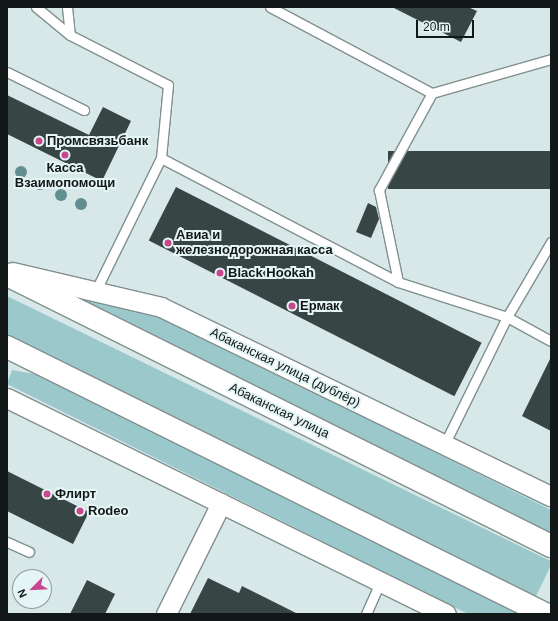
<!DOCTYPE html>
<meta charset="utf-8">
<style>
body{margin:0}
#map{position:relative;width:558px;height:621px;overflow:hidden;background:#d8e7e8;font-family:Arial,sans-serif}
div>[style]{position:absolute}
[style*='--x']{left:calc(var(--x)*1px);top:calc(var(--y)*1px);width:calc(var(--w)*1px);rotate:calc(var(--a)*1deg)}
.green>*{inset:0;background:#9bc9cb;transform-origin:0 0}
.building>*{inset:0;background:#384545;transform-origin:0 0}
.roads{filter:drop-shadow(1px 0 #818f8f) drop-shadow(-1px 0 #818f8f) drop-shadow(0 1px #818f8f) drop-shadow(0 -1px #818f8f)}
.lane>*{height:9px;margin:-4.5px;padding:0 4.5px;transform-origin:4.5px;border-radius:4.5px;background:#fff}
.street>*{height:19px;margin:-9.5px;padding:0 9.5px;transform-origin:9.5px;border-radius:9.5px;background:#fff}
.primary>*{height:22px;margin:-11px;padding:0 11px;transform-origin:11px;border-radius:11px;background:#fff}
.trees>*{width:12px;height:12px;margin:-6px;border-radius:50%;background:#618e91}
.dots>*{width:11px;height:11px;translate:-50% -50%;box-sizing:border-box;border:2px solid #e5f5f5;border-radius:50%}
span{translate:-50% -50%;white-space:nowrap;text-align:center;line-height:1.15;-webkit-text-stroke:4px #e5f5f5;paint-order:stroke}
.poi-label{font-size:13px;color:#121717;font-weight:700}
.left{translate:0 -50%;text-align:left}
.street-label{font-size:13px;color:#121717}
.frame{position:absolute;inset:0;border:8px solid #121717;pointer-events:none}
.north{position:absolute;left:12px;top:569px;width:40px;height:40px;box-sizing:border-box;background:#e5f5f5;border:1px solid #919c9c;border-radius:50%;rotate:246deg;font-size:11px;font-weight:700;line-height:16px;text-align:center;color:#121717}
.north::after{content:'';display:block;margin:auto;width:14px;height:18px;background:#c9478e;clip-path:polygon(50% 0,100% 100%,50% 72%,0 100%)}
.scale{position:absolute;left:416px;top:20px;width:58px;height:18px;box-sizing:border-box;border:2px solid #121717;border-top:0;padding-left:5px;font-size:12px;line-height:14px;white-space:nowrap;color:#121717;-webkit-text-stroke:3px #e5f5f5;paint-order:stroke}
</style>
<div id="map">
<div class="green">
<div style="clip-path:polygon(77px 292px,171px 321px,551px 510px,551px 537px,62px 294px)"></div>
<div style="left:7px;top:296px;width:607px;height:38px;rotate:26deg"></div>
<div style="clip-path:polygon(12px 370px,51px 377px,524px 614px,468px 614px,7px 384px)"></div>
</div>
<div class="building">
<div style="clip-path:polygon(392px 7px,468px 7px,477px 11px,461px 42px)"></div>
<div style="clip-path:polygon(7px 95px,89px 135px,103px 107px,131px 121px,102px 181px,7px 134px)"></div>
<div style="left:551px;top:151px;width:38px;height:163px;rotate:90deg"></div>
<div style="left:176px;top:187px;width:343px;height:60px;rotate:27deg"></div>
<div style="clip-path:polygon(368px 203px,376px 207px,379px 219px,371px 238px,356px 232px)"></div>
<div style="clip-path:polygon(551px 357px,551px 431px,522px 416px)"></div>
<div style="clip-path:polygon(7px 471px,89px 512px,73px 544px,7px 511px)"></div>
<div style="clip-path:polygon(208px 578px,239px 593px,242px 586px,298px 614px,190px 614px)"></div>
<div style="clip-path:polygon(87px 580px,115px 594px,105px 614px,70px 614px)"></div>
</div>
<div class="roads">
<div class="lane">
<div style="--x:36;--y:7;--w:44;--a:39.5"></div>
<div style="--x:67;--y:7;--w:28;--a:84"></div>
<div style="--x:70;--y:35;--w:110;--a:27"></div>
<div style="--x:168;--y:85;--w:73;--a:95.5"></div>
<div style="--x:270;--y:7;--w:183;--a:28"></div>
<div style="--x:432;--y:93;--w:111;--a:118.7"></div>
<div style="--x:379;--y:190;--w:94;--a:78.3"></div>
<div style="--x:7;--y:72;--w:86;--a:26.3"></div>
<div style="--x:432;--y:93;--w:124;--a:-15.9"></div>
<div style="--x:95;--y:292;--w:149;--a:-63.8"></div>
<div style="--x:161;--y:158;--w:267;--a:27.6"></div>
<div style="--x:398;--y:282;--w:114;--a:17.8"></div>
<div style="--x:507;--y:317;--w:50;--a:28.6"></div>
<div style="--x:445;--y:443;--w:140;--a:-63.8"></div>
<div style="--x:507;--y:317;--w:87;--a:-59.6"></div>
<div style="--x:7;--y:542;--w:24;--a:24"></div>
<div style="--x:366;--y:614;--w:35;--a:-66"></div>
</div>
<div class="street">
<div style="--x:12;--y:272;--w:153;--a:13.2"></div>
<div style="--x:161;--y:307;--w:433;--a:25.9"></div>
<div style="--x:7;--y:398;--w:489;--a:26.2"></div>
<div style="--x:166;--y:614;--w:124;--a:-63.6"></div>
</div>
<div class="primary">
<div style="--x:7;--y:275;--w:608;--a:26.48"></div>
<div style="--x:7;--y:347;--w:601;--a:26.39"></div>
</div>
</div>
<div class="trees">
<div style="left:21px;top:172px"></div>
<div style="left:40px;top:184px"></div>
<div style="left:61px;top:195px"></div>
<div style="left:81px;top:204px"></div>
</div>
<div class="dots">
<div style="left:39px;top:141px;background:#c9478e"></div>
<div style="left:65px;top:155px;background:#c9478e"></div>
<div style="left:168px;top:243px;background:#c9478e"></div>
<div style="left:220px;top:273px;background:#c9478e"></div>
<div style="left:292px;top:306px;background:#c9478e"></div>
<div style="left:47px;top:494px;background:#c9478e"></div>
<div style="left:80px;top:511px;background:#c9478e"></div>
</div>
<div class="poi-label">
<span class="left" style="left:47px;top:141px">Промсвязьбанк</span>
<span style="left:65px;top:176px">Касса<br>Взаимопомощи</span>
<span class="left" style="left:176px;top:243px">Авиа и<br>железнодорожная касса</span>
<span class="left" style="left:228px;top:273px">Black Hookah</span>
<span class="left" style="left:300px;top:306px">Ермак</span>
<span class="left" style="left:55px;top:494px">Флирт</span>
<span class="left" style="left:88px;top:511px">Rodeo</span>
</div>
<div class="street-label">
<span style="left:285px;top:368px;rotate:26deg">Абаканская улица (дублёр)</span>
<span style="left:279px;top:411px;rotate:26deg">Абаканская улица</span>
</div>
<div class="frame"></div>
<div class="north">N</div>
<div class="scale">20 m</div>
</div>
